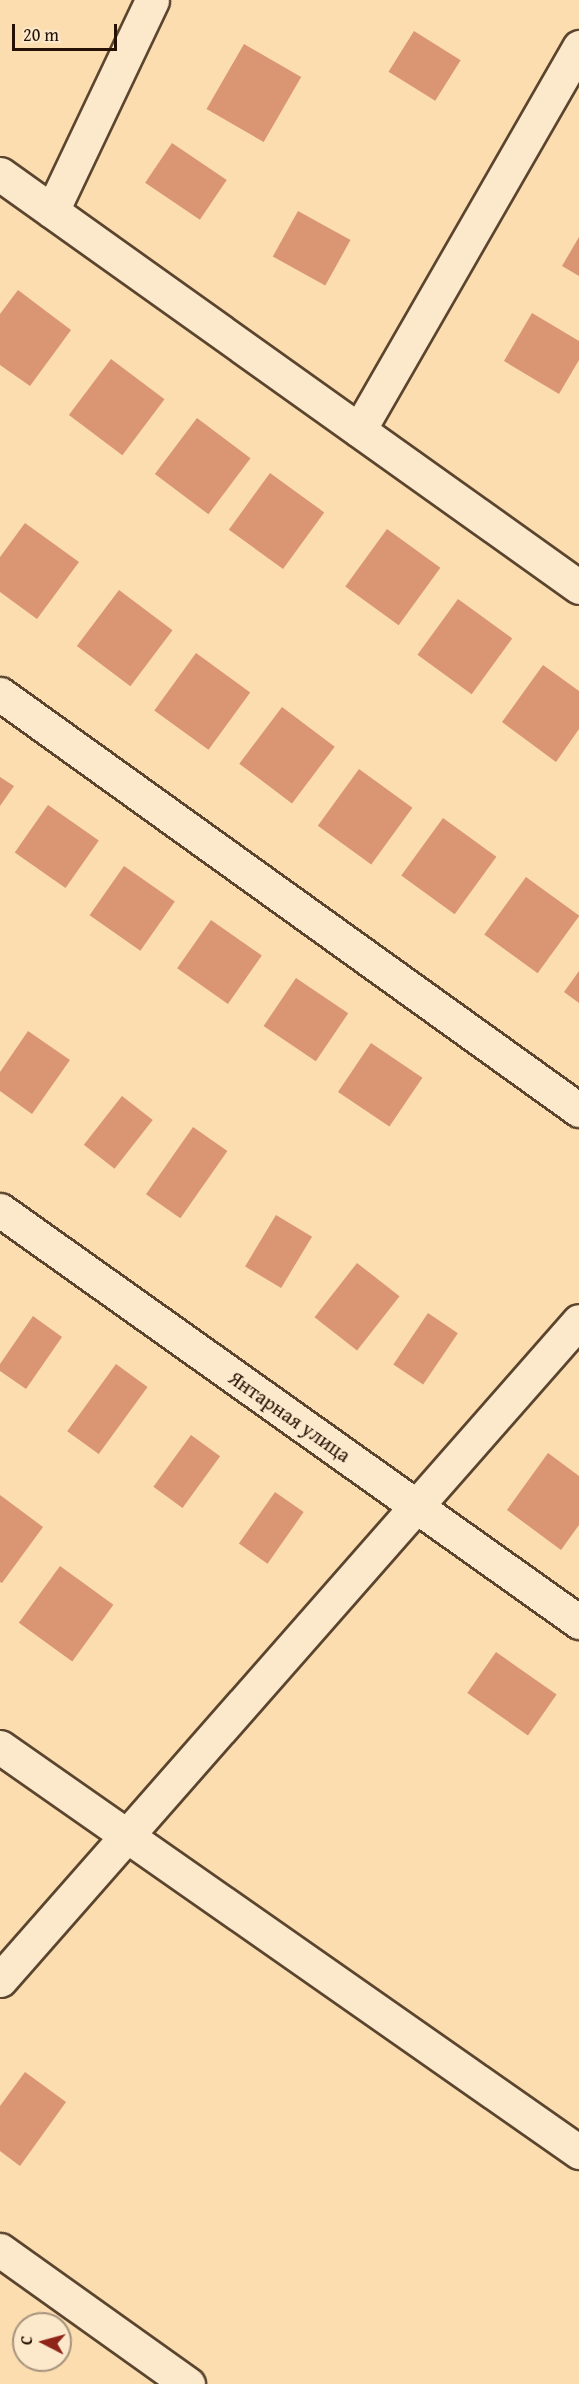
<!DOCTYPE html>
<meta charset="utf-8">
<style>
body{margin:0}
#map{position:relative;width:579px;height:2384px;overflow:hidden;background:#fbddb0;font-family:"Gentium Book Plus",serif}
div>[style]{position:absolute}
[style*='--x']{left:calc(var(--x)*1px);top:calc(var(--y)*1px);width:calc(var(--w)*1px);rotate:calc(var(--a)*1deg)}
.building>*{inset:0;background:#da9673;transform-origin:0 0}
.roads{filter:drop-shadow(2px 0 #5b452f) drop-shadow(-2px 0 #5b452f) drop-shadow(0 2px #5b452f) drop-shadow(0 -2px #5b452f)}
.street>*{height:33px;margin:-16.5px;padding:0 16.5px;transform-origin:16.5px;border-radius:16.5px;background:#fce9cc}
span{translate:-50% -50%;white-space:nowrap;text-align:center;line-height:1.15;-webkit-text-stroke:5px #fce9cc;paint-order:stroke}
.street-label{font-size:20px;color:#261204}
.north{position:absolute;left:12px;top:2312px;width:60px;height:60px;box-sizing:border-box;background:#fce9cc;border:2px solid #a6937c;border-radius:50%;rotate:276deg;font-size:16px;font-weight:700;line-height:24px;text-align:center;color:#261204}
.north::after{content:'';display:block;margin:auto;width:21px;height:27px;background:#8f2418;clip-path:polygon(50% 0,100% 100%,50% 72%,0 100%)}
.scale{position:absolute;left:12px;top:24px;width:105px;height:27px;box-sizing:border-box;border:3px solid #261204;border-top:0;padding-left:8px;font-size:18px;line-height:21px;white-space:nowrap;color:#261204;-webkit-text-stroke:4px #fce9cc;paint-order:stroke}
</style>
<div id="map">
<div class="building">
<div style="left:414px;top:31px;width:55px;height:48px;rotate:32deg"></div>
<div style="left:244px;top:44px;width:66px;height:75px;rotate:30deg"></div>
<div style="left:172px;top:143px;width:66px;height:48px;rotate:34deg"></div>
<div style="left:298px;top:211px;width:60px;height:52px;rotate:29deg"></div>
<div style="clip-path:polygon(579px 237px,579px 276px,562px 266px)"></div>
<div style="clip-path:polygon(18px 290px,71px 330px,30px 386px,0 365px,0 314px)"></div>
<div style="clip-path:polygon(532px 313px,579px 341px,579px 360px,559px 394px,504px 361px)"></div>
<div style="left:111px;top:359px;width:67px;height:70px;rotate:37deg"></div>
<div style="left:197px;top:418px;width:67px;height:70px;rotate:37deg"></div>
<div style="left:270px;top:473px;width:67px;height:70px;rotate:36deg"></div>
<div style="clip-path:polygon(25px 523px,79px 562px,37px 619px,0 592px,0 557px)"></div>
<div style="left:387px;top:529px;width:66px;height:71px;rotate:36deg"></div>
<div style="left:119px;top:590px;width:67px;height:70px;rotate:37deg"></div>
<div style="left:458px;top:599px;width:67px;height:69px;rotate:36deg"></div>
<div style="left:196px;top:653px;width:67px;height:71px;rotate:36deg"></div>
<div style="clip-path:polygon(543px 665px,579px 691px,579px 729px,556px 762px,502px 722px)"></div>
<div style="left:282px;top:707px;width:66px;height:71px;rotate:37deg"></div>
<div style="left:359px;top:769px;width:66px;height:70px;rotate:36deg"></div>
<div style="clip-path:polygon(0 777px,14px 786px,0 806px)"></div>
<div style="left:48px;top:805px;width:62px;height:58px;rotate:35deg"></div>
<div style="left:443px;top:818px;width:66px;height:71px;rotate:36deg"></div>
<div style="left:124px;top:866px;width:62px;height:60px;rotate:35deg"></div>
<div style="left:526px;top:877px;width:66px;height:71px;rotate:36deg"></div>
<div style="left:211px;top:920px;width:62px;height:59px;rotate:35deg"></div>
<div style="clip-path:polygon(579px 971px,579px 1003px,564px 992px)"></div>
<div style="left:296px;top:978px;width:63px;height:58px;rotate:34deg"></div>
<div style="clip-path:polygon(28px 1031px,70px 1060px,32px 1114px,0 1091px,0 1072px)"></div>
<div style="left:371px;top:1043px;width:62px;height:59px;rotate:34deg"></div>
<div style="left:122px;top:1096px;width:39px;height:62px;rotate:38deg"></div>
<div style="left:193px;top:1127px;width:42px;height:82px;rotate:35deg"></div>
<div style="left:276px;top:1215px;width:42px;height:60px;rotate:31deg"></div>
<div style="left:357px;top:1263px;width:54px;height:69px;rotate:38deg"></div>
<div style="left:428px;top:1313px;width:36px;height:62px;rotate:34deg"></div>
<div style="clip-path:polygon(33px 1316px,62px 1337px,26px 1389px,0 1371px,0 1364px)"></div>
<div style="left:116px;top:1364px;width:39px;height:83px;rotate:36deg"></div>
<div style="left:191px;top:1435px;width:36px;height:64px;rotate:36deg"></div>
<div style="clip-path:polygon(548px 1453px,579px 1476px,579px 1525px,561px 1550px,507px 1510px)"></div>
<div style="left:275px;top:1492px;width:35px;height:63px;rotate:35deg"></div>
<div style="clip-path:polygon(0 1495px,43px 1527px,2px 1583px,0 1582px)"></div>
<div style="left:60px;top:1566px;width:66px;height:70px;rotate:36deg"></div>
<div style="left:496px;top:1652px;width:74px;height:50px;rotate:35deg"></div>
<div style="clip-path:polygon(25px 2072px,66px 2102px,20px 2166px,0 2151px,0 2106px)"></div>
</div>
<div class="roads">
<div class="street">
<div style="--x:0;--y:174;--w:711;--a:35.5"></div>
<div style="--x:52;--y:211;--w:233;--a:-64.6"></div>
<div style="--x:359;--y:430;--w:442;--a:-60.1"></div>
<div style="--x:0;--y:694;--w:713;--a:35.7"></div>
<div style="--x:0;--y:1210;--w:711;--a:35.43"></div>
<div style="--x:0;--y:1747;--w:707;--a:34.97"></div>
<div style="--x:0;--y:1980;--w:877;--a:-48.7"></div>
<div style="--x:0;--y:2250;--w:231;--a:35.5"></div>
</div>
</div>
<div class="street-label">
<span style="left:290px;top:1416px;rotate:35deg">Янтарная улица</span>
</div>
<div class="north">С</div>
<div class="scale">20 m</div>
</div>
